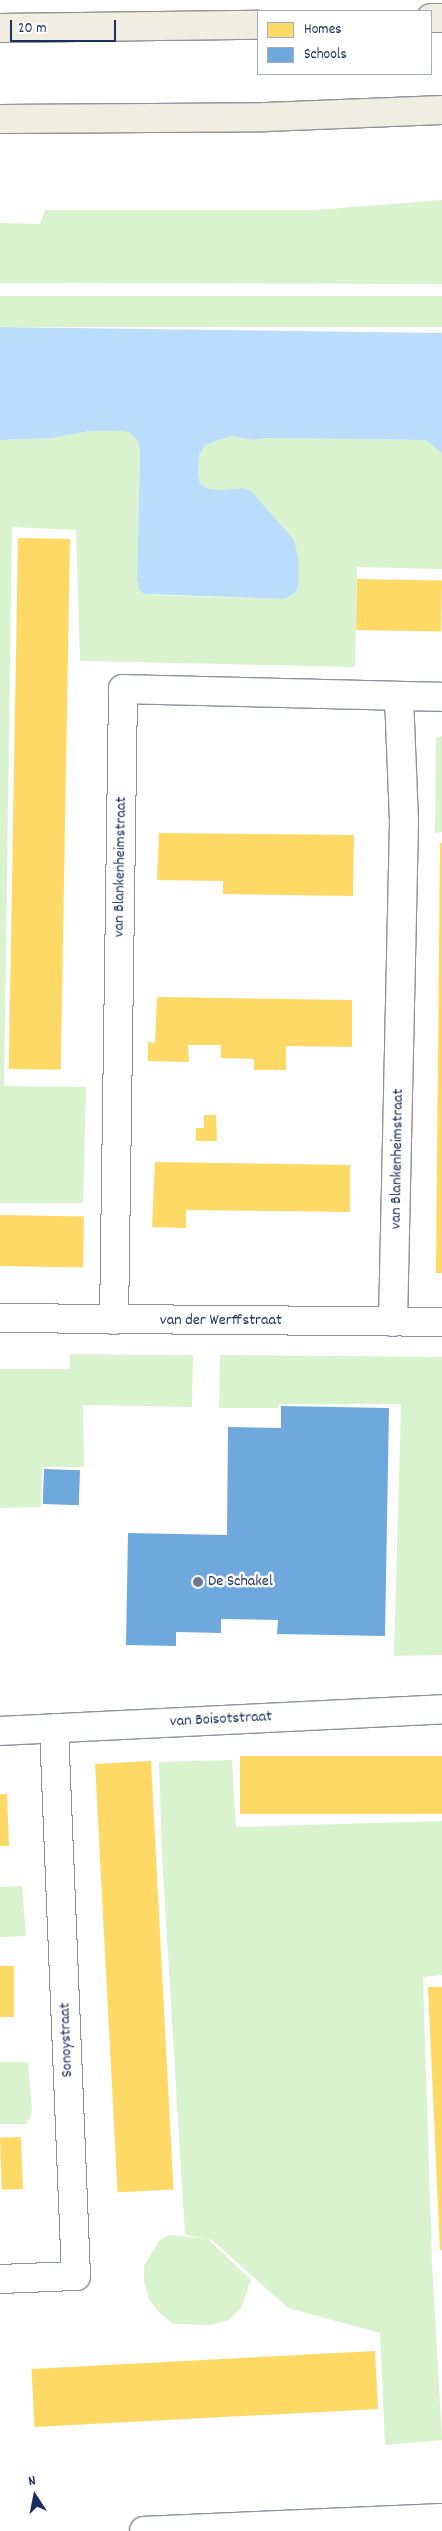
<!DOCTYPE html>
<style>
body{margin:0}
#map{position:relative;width:442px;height:2531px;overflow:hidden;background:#fff;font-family:Dekko,sans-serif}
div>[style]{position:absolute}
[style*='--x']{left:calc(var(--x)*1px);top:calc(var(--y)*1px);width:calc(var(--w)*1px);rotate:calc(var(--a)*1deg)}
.green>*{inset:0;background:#daf3cf;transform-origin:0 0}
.water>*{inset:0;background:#baddfb}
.homes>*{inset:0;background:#ffd966;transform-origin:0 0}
.schools>*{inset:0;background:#6fa8dc;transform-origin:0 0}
.roads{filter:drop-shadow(1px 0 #8e929a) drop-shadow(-1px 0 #8e929a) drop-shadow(0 1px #8e929a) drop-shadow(0 -1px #8e929a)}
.street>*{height:28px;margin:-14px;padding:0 14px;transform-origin:14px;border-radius:14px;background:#fff}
.secondary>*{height:28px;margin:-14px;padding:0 14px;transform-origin:14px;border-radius:14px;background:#fff}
.highway>*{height:28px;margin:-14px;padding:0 14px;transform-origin:14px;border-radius:14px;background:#f0ede1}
.dots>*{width:14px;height:14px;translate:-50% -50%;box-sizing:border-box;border:2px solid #fff;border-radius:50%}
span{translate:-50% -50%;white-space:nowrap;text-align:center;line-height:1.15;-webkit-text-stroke:5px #fff;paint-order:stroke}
.street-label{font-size:16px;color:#1b2f5e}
.poi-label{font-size:16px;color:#1b2f5e}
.left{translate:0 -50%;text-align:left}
.legend{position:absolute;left:257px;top:10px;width:175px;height:65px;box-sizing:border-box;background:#fff;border:1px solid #a4acbf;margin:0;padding:6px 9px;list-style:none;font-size:15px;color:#1b2f5e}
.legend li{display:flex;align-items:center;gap:10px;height:25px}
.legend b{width:25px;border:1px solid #a4acbf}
.north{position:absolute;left:10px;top:2471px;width:50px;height:50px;-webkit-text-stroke:4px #fff;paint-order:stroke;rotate:349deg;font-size:14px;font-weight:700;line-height:20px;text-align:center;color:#1b2f5e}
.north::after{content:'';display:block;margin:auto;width:18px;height:22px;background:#1b2f5e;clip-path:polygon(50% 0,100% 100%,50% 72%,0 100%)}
.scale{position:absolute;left:10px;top:20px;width:106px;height:22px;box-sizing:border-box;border:2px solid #1b2f5e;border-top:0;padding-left:6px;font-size:15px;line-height:18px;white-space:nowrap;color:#1b2f5e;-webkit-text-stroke:4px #fff;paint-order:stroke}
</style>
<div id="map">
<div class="green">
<div style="clip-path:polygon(442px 200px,442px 284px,0 283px,0 223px,40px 224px,45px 210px,316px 210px)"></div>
<div style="left:0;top:296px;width:442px;height:31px"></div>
<div style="clip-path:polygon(89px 431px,122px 431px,130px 433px,137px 440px,140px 450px,137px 580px,138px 585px,149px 595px,284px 599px,295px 593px,298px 588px,243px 488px,219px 490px,207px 488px,200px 484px,198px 474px,199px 456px,205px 445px,231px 436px,253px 440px,269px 438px,425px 440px,442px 453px,442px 569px,357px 567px,355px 667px,80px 661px,76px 530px,12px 527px,4px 1086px,86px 1087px,83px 1203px,0 1203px,0 440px,53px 438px)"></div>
<div style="clip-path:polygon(442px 736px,442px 832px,435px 833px,436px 738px)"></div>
<div style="clip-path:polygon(70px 1354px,193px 1355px,192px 1407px,83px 1405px,84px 1467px,42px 1467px,41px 1507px,0 1508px,0 1369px,70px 1369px)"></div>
<div style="clip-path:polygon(220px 1355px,442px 1357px,442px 1655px,394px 1656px,401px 1404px,279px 1404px,278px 1408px,219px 1408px)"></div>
<div style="clip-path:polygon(232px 1760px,236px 1827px,442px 1821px,442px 1975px,423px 1977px,432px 2263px,442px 2440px,385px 2445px,380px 2333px,288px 2308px,213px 2241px,208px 2239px,251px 2280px,241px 2308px,229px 2320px,210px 2325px,173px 2324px,158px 2311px,149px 2299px,144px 2281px,144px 2266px,159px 2241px,169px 2235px,208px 2239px,185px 2235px,162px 1855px,159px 1762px)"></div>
<div style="clip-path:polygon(22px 1886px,26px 1936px,0 1937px,0 1887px)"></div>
<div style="clip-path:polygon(0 2062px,28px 2062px,32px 2112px,27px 2124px,0 2124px)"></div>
</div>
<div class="water">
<div style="clip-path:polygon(0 327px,442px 333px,442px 453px,425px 440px,269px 438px,253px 440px,231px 436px,205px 445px,199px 456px,198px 474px,200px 484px,207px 488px,219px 490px,243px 488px,251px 491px,294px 540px,299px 561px,298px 588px,295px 593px,284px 599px,144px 594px,139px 590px,137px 580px,140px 450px,137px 440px,130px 433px,122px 431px,89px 431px,53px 438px,0 440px)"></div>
</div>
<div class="homes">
<div style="left:18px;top:538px;width:52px;height:531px;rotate:1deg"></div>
<div style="left:357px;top:579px;width:85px;height:51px;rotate:1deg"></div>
<div style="clip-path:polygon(159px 833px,354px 835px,353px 896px,223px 894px,223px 881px,157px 880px)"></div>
<div style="clip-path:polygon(440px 843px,442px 843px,442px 1273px,436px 1273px)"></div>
<div style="clip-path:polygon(157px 997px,352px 1000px,352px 1047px,286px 1046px,286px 1070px,254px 1070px,254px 1059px,221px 1058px,221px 1045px,188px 1045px,189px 1062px,148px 1061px,148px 1042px,155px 1043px)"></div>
<div style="clip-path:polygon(204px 1115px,216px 1115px,217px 1141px,196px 1141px,196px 1128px,204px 1128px)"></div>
<div style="clip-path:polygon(155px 1162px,350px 1165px,350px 1212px,186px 1210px,186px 1228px,152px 1227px)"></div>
<div style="left:0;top:1215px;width:84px;height:51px;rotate:1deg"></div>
<div style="left:442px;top:1756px;width:58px;height:202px;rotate:90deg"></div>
<div style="left:151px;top:1761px;width:429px;height:56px;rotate:87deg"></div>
<div style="clip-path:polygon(0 1794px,7px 1794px,9px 1846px,0 1846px)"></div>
<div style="left:0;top:1966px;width:14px;height:51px"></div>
<div style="clip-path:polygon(428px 1987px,442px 1987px,442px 2250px,440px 2250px)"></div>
<div style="left:21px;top:2137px;width:52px;height:21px;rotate:88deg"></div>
<div style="left:375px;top:2351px;width:58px;height:344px;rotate:87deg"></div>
</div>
<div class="schools">
<div style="clip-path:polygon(281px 1406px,389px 1408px,385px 1636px,277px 1634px,278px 1620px,221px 1619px,221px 1633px,176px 1632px,176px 1646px,126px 1645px,128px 1533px,227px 1535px,228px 1427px,281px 1428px)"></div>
<div style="left:44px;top:1469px;width:36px;height:35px;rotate:2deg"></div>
</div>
<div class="roads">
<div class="street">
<div style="--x:0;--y:1318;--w:442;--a:0.5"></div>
<div style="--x:114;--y:1320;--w:631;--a:-89.18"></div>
<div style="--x:123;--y:689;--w:319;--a:1.4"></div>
<div style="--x:393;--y:1322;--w:501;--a:-88.74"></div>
<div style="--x:404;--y:821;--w:125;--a:-92.3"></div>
<div style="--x:0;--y:1731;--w:443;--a:-2.8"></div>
<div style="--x:0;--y:2279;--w:76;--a:-2.3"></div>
<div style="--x:76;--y:2276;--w:548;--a:-92.3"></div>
</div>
<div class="secondary">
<div style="--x:144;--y:2531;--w:298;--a:-2.5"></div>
</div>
<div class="highway">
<div style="--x:431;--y:18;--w:11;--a:0"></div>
<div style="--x:0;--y:28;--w:258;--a:-0.7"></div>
<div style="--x:0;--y:119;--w:266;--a:-0.4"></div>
<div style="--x:266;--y:117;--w:176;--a:-2.3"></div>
</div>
</div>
<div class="dots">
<div style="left:198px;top:1582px;background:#6b7896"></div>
</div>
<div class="street-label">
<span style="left:121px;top:867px;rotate:-89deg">van Blankenheimstraat</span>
<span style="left:398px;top:1159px;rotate:-89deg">van Blankenheimstraat</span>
<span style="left:221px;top:1321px">van der Werffstraat</span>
<span style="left:221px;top:1720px;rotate:-3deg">van Boisotstraat</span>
<span style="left:67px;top:2040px;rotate:-92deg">Sonoystraat</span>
</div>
<div class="poi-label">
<span class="left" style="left:208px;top:1582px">De Schakel</span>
</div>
<ul class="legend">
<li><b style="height:14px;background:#ffd966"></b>Homes</li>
<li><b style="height:14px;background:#6fa8dc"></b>Schools</li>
</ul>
<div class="north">N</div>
<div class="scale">20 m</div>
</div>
